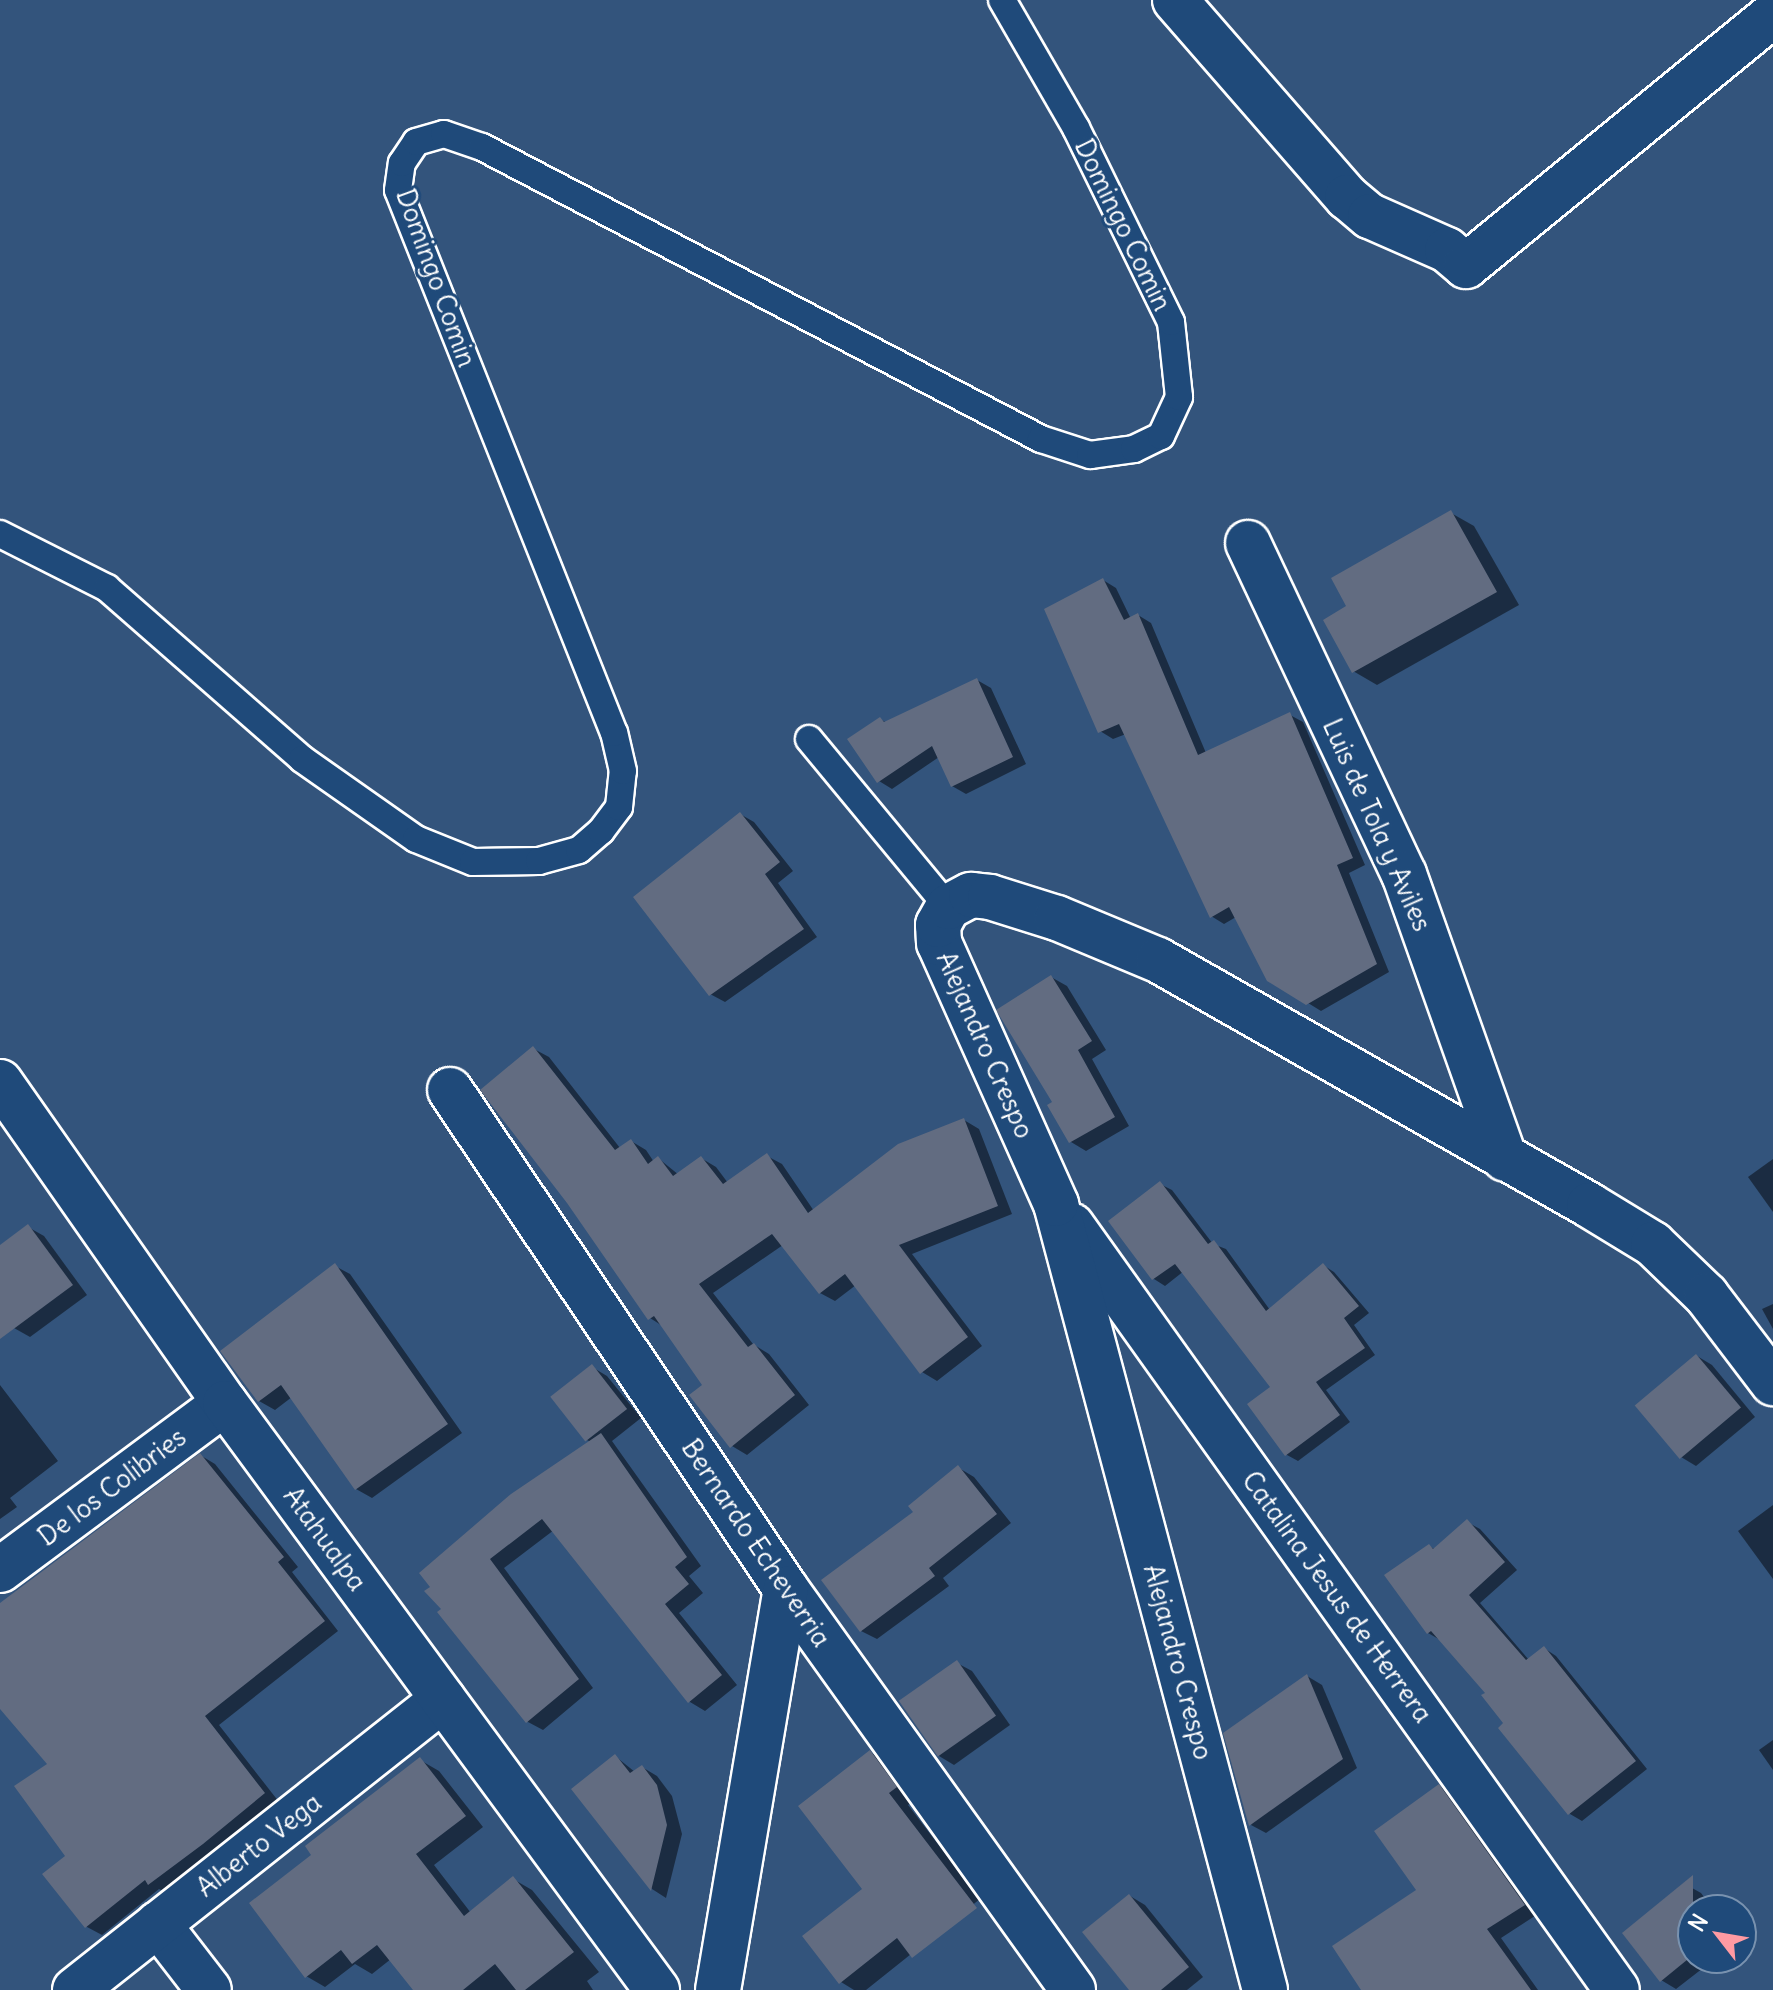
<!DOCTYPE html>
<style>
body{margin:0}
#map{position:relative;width:1773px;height:1990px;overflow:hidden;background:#33547c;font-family:Delius,sans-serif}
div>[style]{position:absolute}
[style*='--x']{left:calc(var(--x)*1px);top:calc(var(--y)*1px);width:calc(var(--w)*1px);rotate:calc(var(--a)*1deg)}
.shadow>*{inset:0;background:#0007}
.building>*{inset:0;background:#626c81;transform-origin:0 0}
.roads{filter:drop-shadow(2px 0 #fff) drop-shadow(-2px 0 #fff) drop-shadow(0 2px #fff) drop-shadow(0 -2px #fff)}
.service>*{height:26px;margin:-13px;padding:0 13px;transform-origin:13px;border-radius:13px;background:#1f4a7a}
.minor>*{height:44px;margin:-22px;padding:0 22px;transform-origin:22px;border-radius:22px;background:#1f4a7a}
.tertiary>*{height:44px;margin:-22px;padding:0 22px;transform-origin:22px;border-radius:22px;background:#1f4a7a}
span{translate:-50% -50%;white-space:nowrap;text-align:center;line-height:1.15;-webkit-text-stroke:6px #1f4a7a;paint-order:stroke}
.street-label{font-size:26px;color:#fff}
.north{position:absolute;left:1677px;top:1894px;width:80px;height:80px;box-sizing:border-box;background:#1f4a7a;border:2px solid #7992af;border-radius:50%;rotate:301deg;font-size:22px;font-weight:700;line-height:32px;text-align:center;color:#fff}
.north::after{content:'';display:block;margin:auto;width:28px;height:36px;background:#ff9aa2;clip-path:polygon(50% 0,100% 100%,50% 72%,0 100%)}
</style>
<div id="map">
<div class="shadow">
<div style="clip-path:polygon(1451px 513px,1474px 526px,1519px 605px,1377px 685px,1353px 671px,1349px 607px)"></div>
<div style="clip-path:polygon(1103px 580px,1116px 588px,1131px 619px,1138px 615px,1151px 623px,1206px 753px,1290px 715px,1303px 722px,1365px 865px,1349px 873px,1389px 972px,1321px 1011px,1269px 979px,1236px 917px,1224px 924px,1211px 916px,1126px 734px,1113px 739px,1100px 731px)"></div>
<div style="clip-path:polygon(977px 680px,991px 688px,1026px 764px,966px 794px,952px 786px,939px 757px,892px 789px,879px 781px,880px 719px,887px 723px)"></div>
<div style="clip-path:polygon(740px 814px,754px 822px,793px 871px,778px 883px,817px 937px,725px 1002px,710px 994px)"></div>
<div style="clip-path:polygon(1051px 977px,1067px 986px,1106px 1050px,1092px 1059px,1129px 1126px,1086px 1151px,1071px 1142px,1054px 1103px)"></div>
<div style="clip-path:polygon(534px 1049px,549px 1057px,620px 1148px,631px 1141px,646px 1150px,654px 1162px,658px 1158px,679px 1175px,701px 1158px,716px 1167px,728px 1183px,767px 1156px,782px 1164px,814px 1211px,964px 1120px,979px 1129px,1012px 1214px,912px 1254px,982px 1346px,937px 1381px,922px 1372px,856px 1285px,835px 1301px,820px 1293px,783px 1245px,713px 1293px,753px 1344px,769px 1354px,809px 1405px,747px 1455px,732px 1446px,704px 1385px,664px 1327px,650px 1318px)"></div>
<div style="clip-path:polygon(1773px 1159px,1773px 1212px,1748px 1177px)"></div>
<div style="clip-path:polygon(1160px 1184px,1172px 1190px,1213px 1244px,1226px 1249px,1270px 1310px,1323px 1265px,1334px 1272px,1369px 1313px,1354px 1325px,1375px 1355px,1326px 1390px,1350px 1422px,1298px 1461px,1287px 1455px,1250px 1405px,1273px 1387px,1184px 1271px,1165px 1286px,1154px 1279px,1111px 1221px)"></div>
<div style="clip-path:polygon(28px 1227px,44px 1236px,87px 1295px,30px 1337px,14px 1328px,0 1309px,0 1247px)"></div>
<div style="clip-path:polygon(335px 1266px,350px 1274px,462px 1433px,372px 1498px,356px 1489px,292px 1397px,275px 1410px,259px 1401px)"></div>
<div style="clip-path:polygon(1773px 1304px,1773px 1329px,1762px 1309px)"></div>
<div style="clip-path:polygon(1697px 1356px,1712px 1365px,1755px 1417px,1696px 1466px,1681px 1457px)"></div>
<div style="clip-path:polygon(592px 1367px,607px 1376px,641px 1418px,612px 1441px,701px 1566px,689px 1576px,703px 1593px,679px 1613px,737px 1685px,705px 1711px,690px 1702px,554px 1530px,504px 1568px,593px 1688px,543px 1730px,528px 1722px,440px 1613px,591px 1442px,587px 1440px)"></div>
<div style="clip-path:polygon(0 1385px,58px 1461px,10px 1498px,17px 1507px,0 1519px)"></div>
<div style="clip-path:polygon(200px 1455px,215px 1464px,298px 1567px,292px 1572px,338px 1631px,219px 1725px,279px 1802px,165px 1892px,159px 1889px,102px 1935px,87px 1927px,45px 1874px,67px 1856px,50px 1764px,0 1706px,0 1605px)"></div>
<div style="clip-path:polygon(959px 1468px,974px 1477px,1011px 1523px,943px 1578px,949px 1586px,877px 1639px,861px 1631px)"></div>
<div style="clip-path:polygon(1773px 1505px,1773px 1579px,1738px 1531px)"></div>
<div style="clip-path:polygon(1467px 1522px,1480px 1529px,1517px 1570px,1480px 1603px,1529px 1660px,1544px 1648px,1556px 1656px,1647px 1769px,1582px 1821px,1570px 1814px,1487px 1693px,1442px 1641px,1428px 1633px,1429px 1546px,1436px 1550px)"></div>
<div style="clip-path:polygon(957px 1663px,972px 1671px,1010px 1725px,954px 1765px,939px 1756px)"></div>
<div style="clip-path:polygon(1307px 1676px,1322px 1685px,1357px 1768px,1266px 1833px,1251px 1825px)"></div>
<div style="clip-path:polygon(1773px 1740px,1773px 1770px,1759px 1750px)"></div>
<div style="clip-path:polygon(870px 1752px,890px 1764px,916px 1799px,908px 1805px,980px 1899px,866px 1990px,854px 1990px,841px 1982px,865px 1889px)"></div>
<div style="clip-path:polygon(615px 1756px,635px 1772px,642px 1767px,657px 1776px,672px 1796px,682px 1834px,666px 1898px,652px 1889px,573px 1789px)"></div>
<div style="clip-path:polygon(420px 1760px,439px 1771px,483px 1827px,434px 1865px,471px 1913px,513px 1879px,532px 1890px,599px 1972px,587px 1981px,593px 1990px,416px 1990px,391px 1959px,372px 1974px,355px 1964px,325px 1987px,306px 1976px,314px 1855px)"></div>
<div style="clip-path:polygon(1439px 1786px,1453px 1795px,1538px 1914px,1501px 1938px,1538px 1990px,1363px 1990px,1419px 1890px)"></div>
<div style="clip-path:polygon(1685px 1884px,1701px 1893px,1714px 1910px,1693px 1910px,1693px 1958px,1716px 1958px,1676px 1989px,1661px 1980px)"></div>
<div style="clip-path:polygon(1130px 1896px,1145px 1905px,1203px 1977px,1187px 1990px,1132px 1990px)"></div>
</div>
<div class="building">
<div style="clip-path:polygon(1451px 510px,1497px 592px,1352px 673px,1323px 620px,1346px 606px,1331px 578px)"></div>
<div style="clip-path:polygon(1103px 578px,1124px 620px,1138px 613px,1198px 755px,1290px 712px,1353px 858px,1337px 865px,1377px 964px,1306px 1005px,1267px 981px,1229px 907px,1210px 918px,1119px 724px,1098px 733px,1044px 609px)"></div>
<div style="clip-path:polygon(977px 678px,1013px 757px,951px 787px,932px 746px,877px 783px,847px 739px,880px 717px,884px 722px)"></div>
<div style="clip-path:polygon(740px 812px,780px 862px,765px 874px,804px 929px,709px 996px,633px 897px)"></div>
<div style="clip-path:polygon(1051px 975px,1092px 1041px,1078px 1050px,1115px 1117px,1069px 1143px,1047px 1105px,1052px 1102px,996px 1010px)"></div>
<div style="clip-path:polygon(533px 1046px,615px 1150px,631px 1139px,648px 1164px,658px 1156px,673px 1176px,701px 1156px,723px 1184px,767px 1153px,808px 1213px,898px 1144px,964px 1118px,998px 1206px,899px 1245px,968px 1337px,920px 1374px,845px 1274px,819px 1294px,772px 1234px,699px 1284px,748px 1347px,754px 1343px,795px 1395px,730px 1448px,689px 1395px,702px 1385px,654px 1316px,648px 1320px,567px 1203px,480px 1090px)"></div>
<div style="clip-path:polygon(1160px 1181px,1208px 1244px,1214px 1240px,1266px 1311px,1323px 1263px,1359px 1306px,1344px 1318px,1365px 1348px,1316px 1382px,1340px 1415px,1285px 1456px,1247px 1404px,1270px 1387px,1175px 1264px,1152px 1280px,1108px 1221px)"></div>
<div style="clip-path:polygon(28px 1224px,73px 1285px,0 1339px,0 1245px)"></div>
<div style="clip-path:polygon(335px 1263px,448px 1424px,355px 1490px,281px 1385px,258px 1402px,220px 1351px)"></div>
<div style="left:1696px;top:1354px;width:70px;height:80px;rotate:50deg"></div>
<div style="left:592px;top:1364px;width:57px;height:53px;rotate:52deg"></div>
<div style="clip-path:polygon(601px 1433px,687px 1557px,675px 1567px,689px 1584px,665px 1604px,722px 1675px,688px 1703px,542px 1519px,490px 1559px,579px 1679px,526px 1723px,437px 1612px,441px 1609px,424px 1591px,430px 1587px,419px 1573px,511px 1494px)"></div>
<div style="clip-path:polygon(200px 1453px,284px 1557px,278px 1562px,325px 1621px,205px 1716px,265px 1793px,203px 1844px,148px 1885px,145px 1880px,85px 1928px,42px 1874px,65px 1856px,14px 1786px,47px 1764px,0 1709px,0 1603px)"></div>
<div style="clip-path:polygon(958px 1465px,997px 1514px,929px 1568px,935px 1576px,860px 1632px,821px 1580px,913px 1512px,908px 1506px)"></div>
<div style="clip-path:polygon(1467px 1519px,1505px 1562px,1469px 1595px,1526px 1660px,1544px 1646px,1636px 1761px,1568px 1815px,1498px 1728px,1503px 1723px,1481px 1695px,1485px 1693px,1431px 1631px,1427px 1634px,1384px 1575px,1429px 1544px,1433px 1549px)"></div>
<div style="left:957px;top:1660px;width:68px;height:71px;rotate:55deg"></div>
<div style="clip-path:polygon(1307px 1674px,1343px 1759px,1249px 1826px,1223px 1733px)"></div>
<div style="clip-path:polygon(870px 1750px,897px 1787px,889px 1793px,977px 1908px,912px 1958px,897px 1938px,839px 1984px,802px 1936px,862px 1889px,798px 1806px)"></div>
<div style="clip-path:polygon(615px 1754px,630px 1773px,642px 1765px,657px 1785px,667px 1825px,651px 1891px,571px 1789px)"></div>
<div style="clip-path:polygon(420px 1757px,466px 1816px,416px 1854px,464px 1916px,513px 1876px,574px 1952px,525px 1990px,516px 1990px,495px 1964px,463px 1990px,413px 1990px,377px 1945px,352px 1964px,341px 1950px,305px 1978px,249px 1903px,311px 1855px,305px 1846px)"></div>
<div style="clip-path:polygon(1439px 1784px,1525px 1905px,1487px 1929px,1531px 1990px,1361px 1990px,1332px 1946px,1416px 1890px,1374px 1831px)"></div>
<div style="clip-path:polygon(1693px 1875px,1693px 1955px,1660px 1982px,1622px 1933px)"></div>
<div style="clip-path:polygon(1129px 1894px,1189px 1967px,1161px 1990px,1129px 1990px,1082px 1932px)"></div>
</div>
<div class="roads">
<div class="service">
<div style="--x:0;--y:534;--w:120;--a:26.8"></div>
<div style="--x:107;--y:588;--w:259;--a:41.2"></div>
<div style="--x:302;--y:759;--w:139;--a:35.1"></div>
<div style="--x:416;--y:839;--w:61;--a:22"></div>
<div style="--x:473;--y:862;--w:66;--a:-0.9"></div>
<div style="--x:539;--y:861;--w:41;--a:-15.4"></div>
<div style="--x:579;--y:850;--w:29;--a:-41"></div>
<div style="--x:601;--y:831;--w:30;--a:-53"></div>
<div style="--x:619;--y:807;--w:36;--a:-84"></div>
<div style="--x:623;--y:771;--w:39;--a:-103"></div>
<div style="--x:614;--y:733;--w:584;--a:-111.69"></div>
<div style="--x:398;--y:190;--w:27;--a:-82"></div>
<div style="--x:402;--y:163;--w:25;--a:-56"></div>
<div style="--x:416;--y:142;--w:29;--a:-16"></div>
<div style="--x:444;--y:134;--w:40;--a:18.9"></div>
<div style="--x:482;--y:147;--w:631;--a:27.58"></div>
<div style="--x:1041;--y:439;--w:52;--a:18.1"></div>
<div style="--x:1090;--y:455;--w:44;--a:-7.8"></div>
<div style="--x:1134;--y:449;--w:30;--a:-26"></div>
<div style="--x:1161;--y:436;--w:43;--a:-65.2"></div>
<div style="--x:1179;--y:397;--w:75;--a:-96.1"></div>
<div style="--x:1171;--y:322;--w:216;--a:-116.1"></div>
<div style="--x:1076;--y:128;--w:148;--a:-120"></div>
<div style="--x:809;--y:739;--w:218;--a:50.4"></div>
</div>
<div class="minor">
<div style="--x:1248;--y:543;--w:366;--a:64.8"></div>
<div style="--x:1404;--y:874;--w:302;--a:70.5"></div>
<div style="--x:450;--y:1090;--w:602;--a:56.05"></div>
<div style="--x:786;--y:1589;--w:493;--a:54.4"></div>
<div style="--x:1072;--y:1226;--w:938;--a:54.5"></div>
<div style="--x:0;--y:1570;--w:280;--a:-36.6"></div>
<div style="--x:158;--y:1924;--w:83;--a:52.3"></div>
<div style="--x:75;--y:1990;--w:469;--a:-38.3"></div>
<div style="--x:718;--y:1990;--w:407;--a:-80.4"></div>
<div style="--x:1265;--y:1990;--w:813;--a:-104.89"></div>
<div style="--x:1056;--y:1204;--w:286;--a:-114.1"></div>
<div style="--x:939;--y:943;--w:18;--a:-93"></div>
<div style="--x:938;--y:925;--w:21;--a:-61"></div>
<div style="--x:948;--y:907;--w:26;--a:-28"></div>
<div style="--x:971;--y:895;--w:19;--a:6"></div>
<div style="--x:990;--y:897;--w:70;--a:17.4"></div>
<div style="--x:1057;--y:918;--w:109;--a:22.6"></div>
<div style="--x:1158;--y:960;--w:496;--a:29.6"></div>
<div style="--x:1589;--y:1205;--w:75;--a:31.4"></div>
<div style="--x:1653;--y:1244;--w:74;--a:43.9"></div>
<div style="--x:1706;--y:1295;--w:111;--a:52.7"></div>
</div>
<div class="tertiary">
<div style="--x:1175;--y:0;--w:262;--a:48.9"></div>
<div style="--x:1347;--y:197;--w:30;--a:40"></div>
<div style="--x:1370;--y:216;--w:84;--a:23.8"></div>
<div style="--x:1447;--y:250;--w:25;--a:40"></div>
<div style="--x:1466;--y:266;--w:397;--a:-39.3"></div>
<div style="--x:0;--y:1082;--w:392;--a:55"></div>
<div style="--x:225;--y:1403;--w:729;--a:53.65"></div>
</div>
</div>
<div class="street-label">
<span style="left:1123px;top:225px;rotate:64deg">Domingo Comin</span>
<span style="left:436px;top:278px;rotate:70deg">Domingo Comin</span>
<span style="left:1377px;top:825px;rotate:66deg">Luis de Tola y Aviles</span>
<span style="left:985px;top:1045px;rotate:66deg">Alejandro Crespo</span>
<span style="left:112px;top:1487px;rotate:-37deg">De los Colibries</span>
<span style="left:325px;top:1539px;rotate:54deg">Atahualpa</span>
<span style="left:756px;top:1543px;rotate:56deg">Bernardo Echeverria</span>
<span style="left:1337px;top:1597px;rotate:54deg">Catalina Jesus de Herrera</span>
<span style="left:1178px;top:1662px;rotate:75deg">Alejandro Crespo</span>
<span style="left:259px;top:1845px;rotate:-38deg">Alberto Vega</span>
</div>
<div class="north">N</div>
</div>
